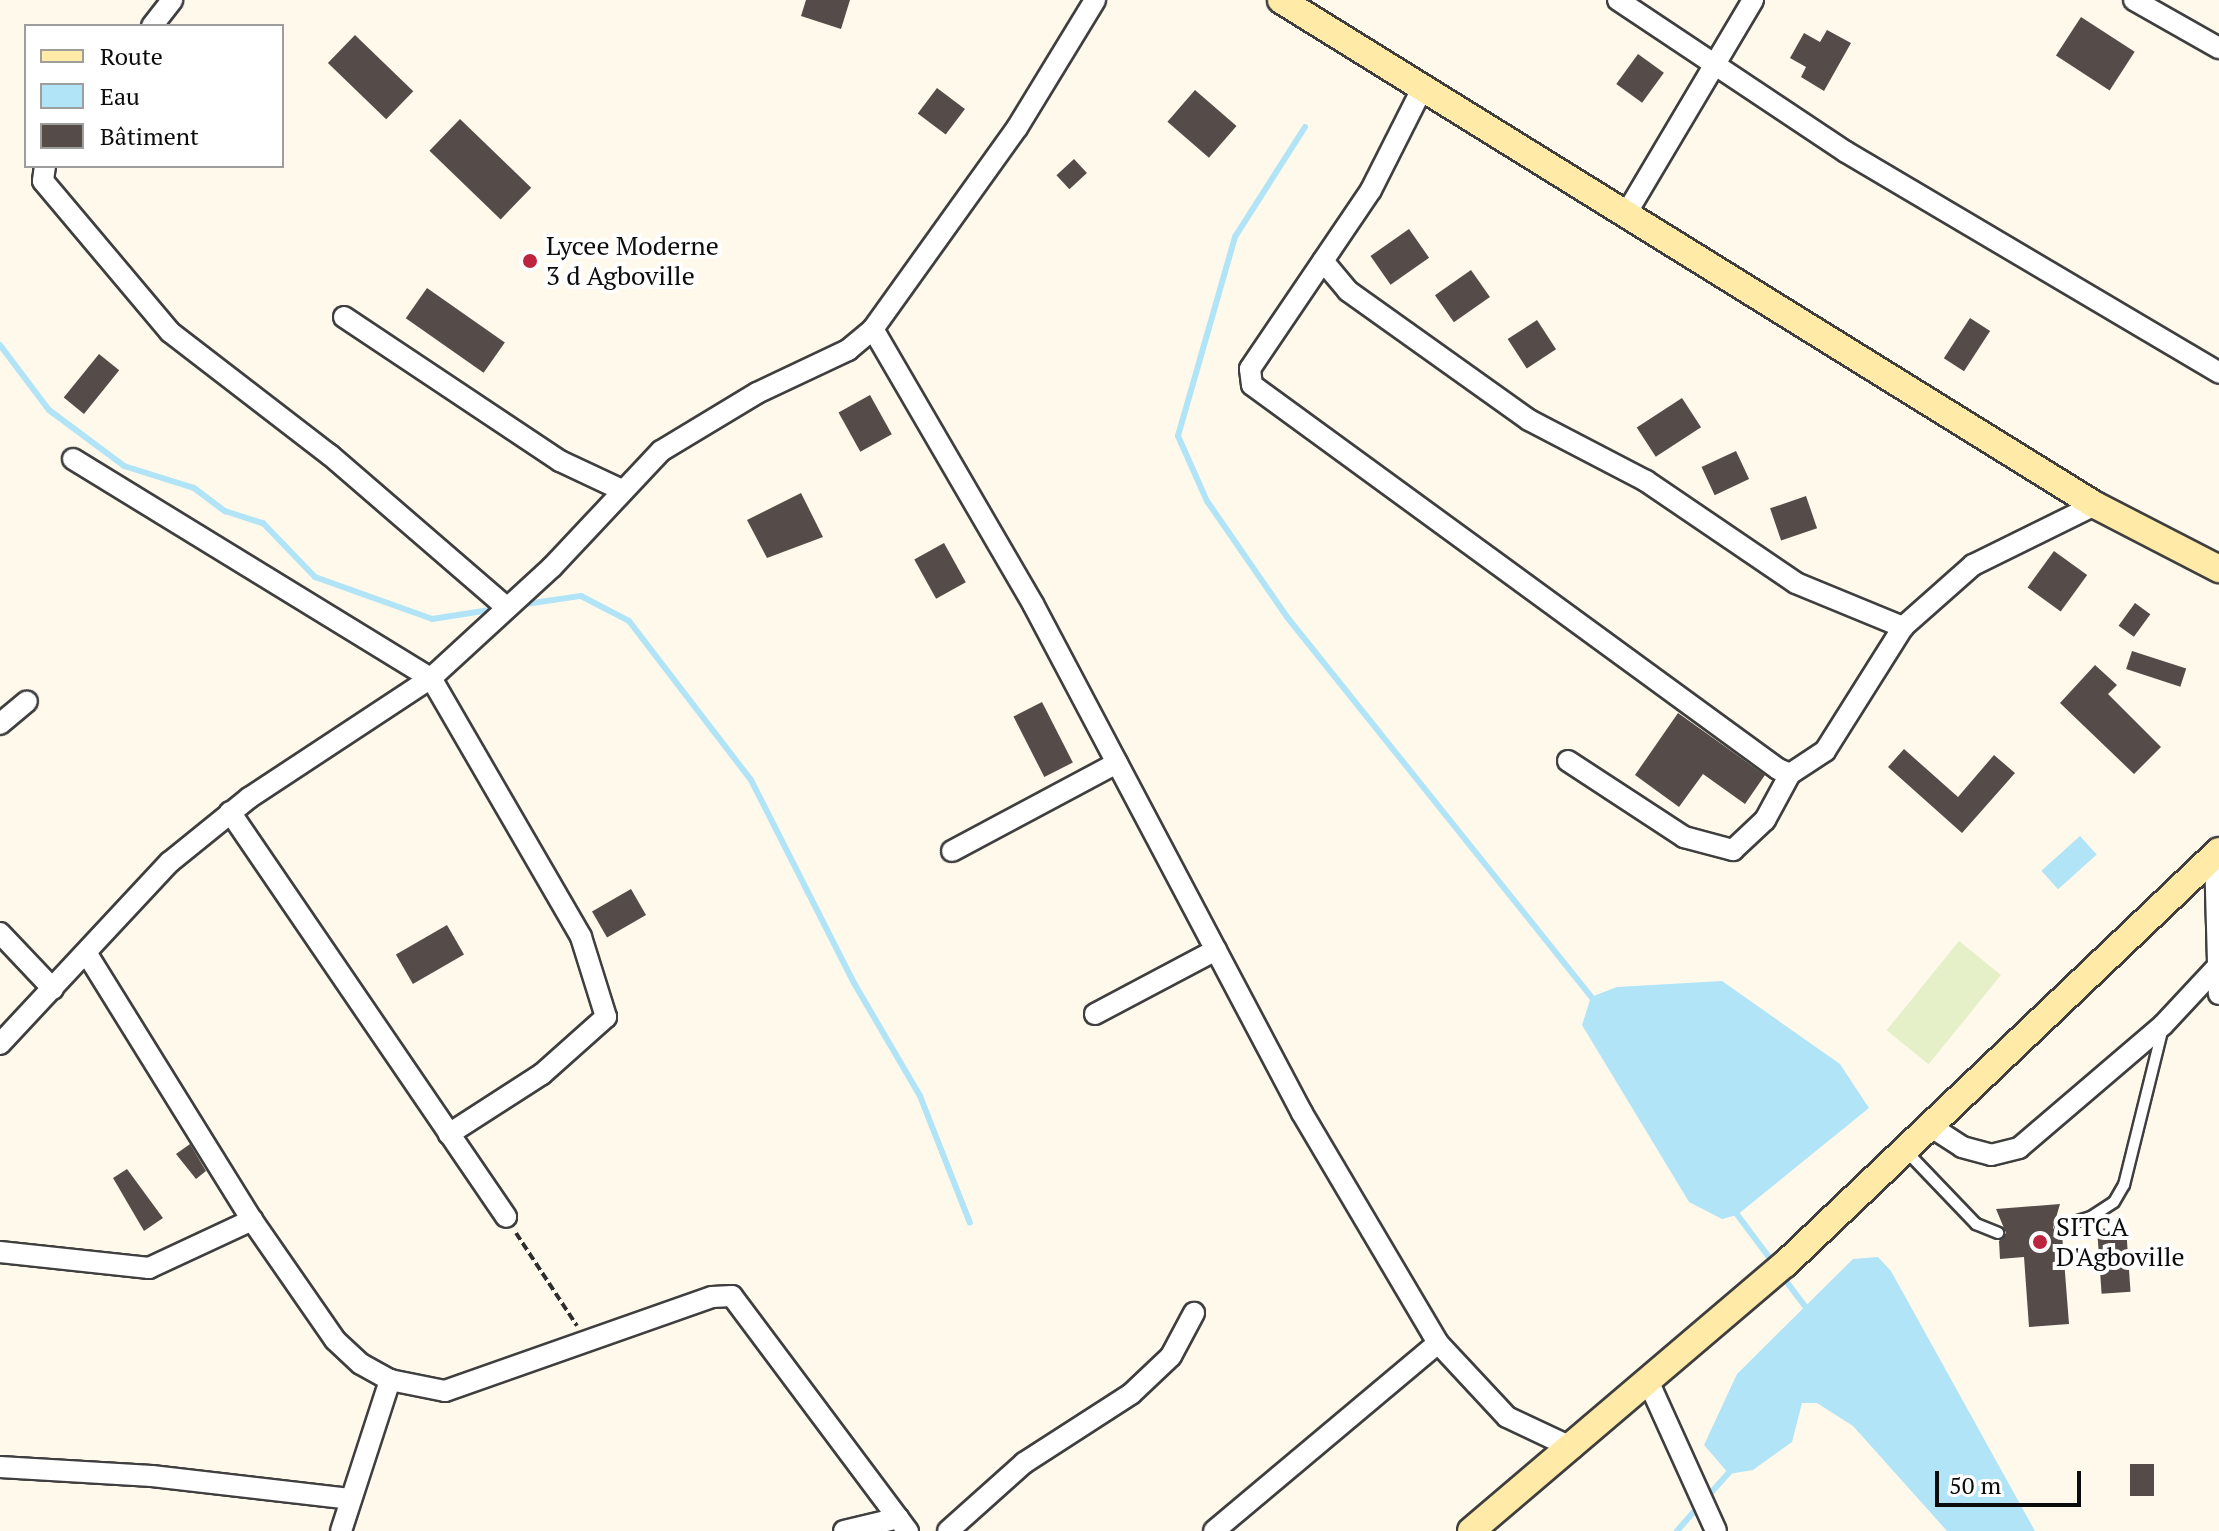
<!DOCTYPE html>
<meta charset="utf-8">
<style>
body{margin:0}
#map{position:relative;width:2219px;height:1531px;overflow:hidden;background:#fff9ec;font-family:"PT Serif",serif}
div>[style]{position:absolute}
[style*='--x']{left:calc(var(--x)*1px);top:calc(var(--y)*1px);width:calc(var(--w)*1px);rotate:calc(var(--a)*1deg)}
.pitch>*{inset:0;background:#e6f0c8;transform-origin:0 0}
.water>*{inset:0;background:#b1e4f6;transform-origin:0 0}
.stream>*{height:6px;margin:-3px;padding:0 3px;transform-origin:3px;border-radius:3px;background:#b1e4f6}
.building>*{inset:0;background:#554c49;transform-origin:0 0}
.path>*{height:4px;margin-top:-2px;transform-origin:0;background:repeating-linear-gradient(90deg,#2e2e2e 0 8px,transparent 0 12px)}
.roads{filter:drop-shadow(2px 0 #3f3f3f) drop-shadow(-2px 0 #3f3f3f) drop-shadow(0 2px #3f3f3f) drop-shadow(0 -2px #3f3f3f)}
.lane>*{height:10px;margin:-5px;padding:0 5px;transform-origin:5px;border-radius:5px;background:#fff}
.street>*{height:20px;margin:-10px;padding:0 10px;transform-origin:10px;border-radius:10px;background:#fff}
.secondary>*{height:26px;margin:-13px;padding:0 13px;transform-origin:13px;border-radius:13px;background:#ffeba7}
.dots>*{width:22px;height:22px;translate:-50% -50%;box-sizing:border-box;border:4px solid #fff;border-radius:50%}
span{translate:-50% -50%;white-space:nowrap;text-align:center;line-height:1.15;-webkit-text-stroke:8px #fff;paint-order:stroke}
.poi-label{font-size:26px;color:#0c0c0c}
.left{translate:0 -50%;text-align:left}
.legend{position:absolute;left:24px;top:24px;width:260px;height:144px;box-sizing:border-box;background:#fff;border:2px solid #9e9e9e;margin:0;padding:10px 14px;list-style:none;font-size:24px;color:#0c0c0c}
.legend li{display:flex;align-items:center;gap:16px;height:40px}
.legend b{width:40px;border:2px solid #9e9e9e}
.scale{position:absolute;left:1935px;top:1471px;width:146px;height:36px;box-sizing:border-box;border:4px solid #0c0c0c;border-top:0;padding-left:10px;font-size:24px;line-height:28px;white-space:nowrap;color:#0c0c0c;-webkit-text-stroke:6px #fff;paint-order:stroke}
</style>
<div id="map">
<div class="pitch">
<div style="left:1959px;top:941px;width:54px;height:115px;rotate:39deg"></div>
</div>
<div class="water">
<div style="left:2080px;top:836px;width:25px;height:52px;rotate:48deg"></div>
<div style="clip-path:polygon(1722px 981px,1840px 1064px,1869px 1108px,1737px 1215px,1722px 1219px,1689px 1202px,1582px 1025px,1591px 997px,1617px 987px)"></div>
<div style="clip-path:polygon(1878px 1257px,1891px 1271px,2035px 1531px,1947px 1531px,1853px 1426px,1817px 1403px,1802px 1403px,1792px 1442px,1753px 1470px,1729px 1474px,1704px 1445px,1737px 1374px,1853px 1259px)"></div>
</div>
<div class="stream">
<div style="--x:1305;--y:127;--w:130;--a:122.5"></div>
<div style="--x:1235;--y:237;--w:207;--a:106"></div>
<div style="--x:1178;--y:436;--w:71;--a:66"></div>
<div style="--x:1207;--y:501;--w:141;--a:55.4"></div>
<div style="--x:1287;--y:617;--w:494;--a:51.3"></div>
<div style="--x:0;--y:345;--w:81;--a:53"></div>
<div style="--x:49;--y:410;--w:94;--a:36.7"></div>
<div style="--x:124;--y:466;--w:73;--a:17.4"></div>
<div style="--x:194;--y:488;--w:39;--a:37"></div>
<div style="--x:225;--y:511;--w:40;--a:18"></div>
<div style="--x:263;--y:523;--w:75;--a:46.1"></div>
<div style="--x:315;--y:577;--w:124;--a:19.7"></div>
<div style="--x:432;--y:619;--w:65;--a:-8.9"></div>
<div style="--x:519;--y:605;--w:63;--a:-8.3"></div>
<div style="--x:581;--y:596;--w:54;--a:27.5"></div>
<div style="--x:629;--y:621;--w:200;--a:52.5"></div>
<div style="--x:751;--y:780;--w:228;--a:63.1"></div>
<div style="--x:854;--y:983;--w:131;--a:59.7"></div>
<div style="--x:920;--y:1096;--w:136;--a:68.5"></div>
<div style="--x:1733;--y:1209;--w:69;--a:53.3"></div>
<div style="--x:1783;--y:1277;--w:45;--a:53.1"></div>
<div style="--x:1707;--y:1497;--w:36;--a:-48"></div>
<div style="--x:1677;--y:1531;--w:33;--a:-49"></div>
</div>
<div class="building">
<div style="clip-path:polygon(806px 0,850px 0,841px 29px,801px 16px)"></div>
<div style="left:2081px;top:17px;width:64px;height:46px;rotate:33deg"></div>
<div style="clip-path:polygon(1827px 30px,1851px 43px,1824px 91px,1801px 77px,1806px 67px,1790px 58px,1804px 33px,1820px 42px)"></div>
<div style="left:355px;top:35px;width:81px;height:39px;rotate:44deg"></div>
<div style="left:1638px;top:54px;width:32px;height:37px;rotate:36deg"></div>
<div style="left:937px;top:88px;width:35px;height:32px;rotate:37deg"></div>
<div style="left:1195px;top:90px;width:55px;height:42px;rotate:41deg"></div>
<div style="left:460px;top:119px;width:99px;height:44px;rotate:44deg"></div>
<div style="left:1074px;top:159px;width:19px;height:24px;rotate:47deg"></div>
<div style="left:1409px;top:229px;width:35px;height:47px;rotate:55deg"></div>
<div style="left:1471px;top:270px;width:33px;height:44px;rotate:55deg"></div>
<div style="left:427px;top:288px;width:95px;height:37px;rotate:35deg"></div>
<div style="left:1970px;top:318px;width:24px;height:48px;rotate:33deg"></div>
<div style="left:1537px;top:320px;width:35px;height:35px;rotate:57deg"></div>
<div style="left:99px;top:354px;width:26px;height:56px;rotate:39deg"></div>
<div style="left:870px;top:395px;width:45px;height:36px;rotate:61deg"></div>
<div style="left:1682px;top:398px;width:35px;height:54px;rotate:57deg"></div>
<div style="left:1736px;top:451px;width:31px;height:38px;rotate:65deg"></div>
<div style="clip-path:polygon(801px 493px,823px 537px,767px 558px,747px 520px)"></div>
<div style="left:1806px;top:496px;width:34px;height:38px;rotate:71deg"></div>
<div style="left:944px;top:543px;width:45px;height:34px;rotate:61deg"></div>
<div style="left:2054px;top:551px;width:41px;height:45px;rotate:36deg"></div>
<div style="left:2135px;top:603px;width:19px;height:28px;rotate:36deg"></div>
<div style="left:2132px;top:651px;width:57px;height:19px;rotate:18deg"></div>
<div style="clip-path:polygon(2095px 665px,2117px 685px,2108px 694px,2161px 747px,2134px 774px,2060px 703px)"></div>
<div style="left:1042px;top:702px;width:68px;height:32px;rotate:63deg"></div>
<div style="clip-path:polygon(1678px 713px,1765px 775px,1745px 804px,1703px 774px,1679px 807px,1635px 775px)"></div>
<div style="clip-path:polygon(1904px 749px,1958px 797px,1994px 755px,2015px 773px,1962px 833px,1888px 767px)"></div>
<div style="left:631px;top:889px;width:30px;height:45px;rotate:60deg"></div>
<div style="left:447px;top:925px;width:34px;height:59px;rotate:60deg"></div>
<div style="clip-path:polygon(190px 1144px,206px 1171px,196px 1179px,176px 1154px)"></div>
<div style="clip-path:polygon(127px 1169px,163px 1218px,144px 1231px,113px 1178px)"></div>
<div style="clip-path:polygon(2060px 1204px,2053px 1228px,2062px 1234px,2069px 1324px,2029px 1327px,2024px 1257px,2000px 1259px,1999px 1241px,2006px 1233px,1996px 1209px)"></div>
<div style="left:2126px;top:1227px;width:65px;height:29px;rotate:86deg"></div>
<div style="left:2130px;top:1464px;width:24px;height:32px"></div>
</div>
<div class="path">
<div style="--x:516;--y:1233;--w:111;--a:56.7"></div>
</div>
<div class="roads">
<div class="lane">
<div style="--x:1907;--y:1152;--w:100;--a:46.2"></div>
<div style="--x:1976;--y:1224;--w:24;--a:22"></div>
<div style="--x:2061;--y:1226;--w:31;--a:-17"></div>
<div style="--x:2091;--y:1217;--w:27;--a:-33"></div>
<div style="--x:2114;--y:1202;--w:20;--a:-60"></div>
<div style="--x:2124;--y:1185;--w:159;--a:-76.1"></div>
</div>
<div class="street">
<div style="--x:1618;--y:0;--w:274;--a:33.7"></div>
<div style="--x:1846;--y:152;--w:434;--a:30.6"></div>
<div style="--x:2134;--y:0;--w:98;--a:29.5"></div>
<div style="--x:152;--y:26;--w:33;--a:-52"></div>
<div style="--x:1422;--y:89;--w:113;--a:116.8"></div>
<div style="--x:1371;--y:190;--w:216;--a:124.1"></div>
<div style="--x:1250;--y:369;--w:16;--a:83"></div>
<div style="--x:1252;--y:385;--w:651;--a:36.13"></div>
<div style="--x:1778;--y:769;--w:13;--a:23"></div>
<div style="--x:1790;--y:774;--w:42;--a:-33.3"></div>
<div style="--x:1825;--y:751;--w:146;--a:-57.8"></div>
<div style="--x:1903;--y:627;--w:94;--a:-41.5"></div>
<div style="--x:1973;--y:565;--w:136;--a:-26.2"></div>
<div style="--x:45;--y:166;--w:15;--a:98"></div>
<div style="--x:43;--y:181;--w:197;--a:49.9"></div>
<div style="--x:170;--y:332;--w:202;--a:37.6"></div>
<div style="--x:330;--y:455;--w:233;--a:40.8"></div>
<div style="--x:1626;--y:214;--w:249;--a:-59.3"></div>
<div style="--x:1323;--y:261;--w:39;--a:50"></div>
<div style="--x:1348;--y:291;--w:222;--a:35.5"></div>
<div style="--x:1529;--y:420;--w:132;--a:27.5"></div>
<div style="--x:1646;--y:481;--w:181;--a:34.2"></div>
<div style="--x:1796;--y:583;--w:116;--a:22.4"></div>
<div style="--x:344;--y:317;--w:260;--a:33.7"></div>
<div style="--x:560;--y:461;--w:68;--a:25.1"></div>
<div style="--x:873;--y:329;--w:318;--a:59.8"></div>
<div style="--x:1033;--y:604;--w:576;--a:62.14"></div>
<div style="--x:1302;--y:1113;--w:267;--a:59.4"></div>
<div style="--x:1438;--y:1343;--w:101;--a:47"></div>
<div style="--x:1507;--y:1417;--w:73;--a:25.2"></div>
<div style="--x:73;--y:459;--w:420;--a:31.5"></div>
<div style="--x:431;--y:678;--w:299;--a:59.9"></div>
<div style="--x:581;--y:937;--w:84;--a:72.6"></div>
<div style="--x:606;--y:1017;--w:86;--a:138.3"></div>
<div style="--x:542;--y:1074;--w:111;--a:147.2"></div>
<div style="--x:0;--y:724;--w:35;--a:-40"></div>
<div style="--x:1568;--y:761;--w:139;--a:33.2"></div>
<div style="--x:1684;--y:837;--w:51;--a:14.9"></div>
<div style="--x:1733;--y:850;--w:44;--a:-43.2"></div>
<div style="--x:1765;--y:820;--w:52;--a:-61.5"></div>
<div style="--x:230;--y:812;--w:490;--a:55.7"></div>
<div style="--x:952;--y:851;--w:187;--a:-28.1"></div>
<div style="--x:2215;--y:855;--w:139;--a:88.4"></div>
<div style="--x:0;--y:933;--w:77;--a:46.6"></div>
<div style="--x:87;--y:954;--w:313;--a:58.2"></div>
<div style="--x:252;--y:1220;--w:146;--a:55.3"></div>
<div style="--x:335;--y:1340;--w:35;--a:43"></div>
<div style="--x:361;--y:1364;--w:33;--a:29"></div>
<div style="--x:390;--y:1380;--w:56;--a:11.3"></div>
<div style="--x:445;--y:1391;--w:283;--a:-19.4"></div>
<div style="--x:712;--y:1297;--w:20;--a:-3"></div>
<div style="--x:732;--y:1296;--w:294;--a:53.2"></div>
<div style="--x:1095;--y:1014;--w:137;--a:-27.9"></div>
<div style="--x:0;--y:1044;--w:249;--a:-47"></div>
<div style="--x:170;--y:862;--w:102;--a:-39"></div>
<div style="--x:249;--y:798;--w:218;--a:-33.4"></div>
<div style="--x:431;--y:678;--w:164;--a:-42.5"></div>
<div style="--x:552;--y:567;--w:159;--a:-46.8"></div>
<div style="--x:661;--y:451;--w:112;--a:-31.1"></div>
<div style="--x:757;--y:393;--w:101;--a:-25.3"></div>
<div style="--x:848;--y:350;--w:33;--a:-40"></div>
<div style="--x:873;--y:329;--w:247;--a:-54.4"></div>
<div style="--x:1017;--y:128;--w:150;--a:-58.6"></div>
<div style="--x:1930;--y:1126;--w:38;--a:33"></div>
<div style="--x:1962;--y:1147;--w:30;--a:15"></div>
<div style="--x:1991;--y:1155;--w:29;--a:-14"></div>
<div style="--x:2019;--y:1148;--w:189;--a:-40.5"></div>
<div style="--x:2163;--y:1025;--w:81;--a:-47"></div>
<div style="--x:0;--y:1252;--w:150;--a:6.1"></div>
<div style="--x:149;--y:1268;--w:114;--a:-25"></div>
<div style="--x:1649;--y:1383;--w:162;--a:65.6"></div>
<div style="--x:0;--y:1467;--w:152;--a:3.4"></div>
<div style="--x:152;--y:1476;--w:199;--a:6.6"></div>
<div style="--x:341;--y:1531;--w:159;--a:-72"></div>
<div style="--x:844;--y:1531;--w:56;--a:-13.5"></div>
<div style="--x:948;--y:1531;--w:102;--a:-41.8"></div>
<div style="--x:1024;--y:1463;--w:127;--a:-32.8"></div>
<div style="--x:1131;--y:1394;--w:55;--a:-43.5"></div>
<div style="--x:1171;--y:1356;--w:49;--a:-61.9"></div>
<div style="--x:1214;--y:1531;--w:292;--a:-40"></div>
</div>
<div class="secondary">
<div style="--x:1281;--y:0;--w:958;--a:31.82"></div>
<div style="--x:2095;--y:505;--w:140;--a:27.3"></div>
<div style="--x:1471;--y:1531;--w:412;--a:-40.4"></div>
<div style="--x:1785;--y:1264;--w:599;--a:-43.58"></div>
</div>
</div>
<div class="dots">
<div style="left:530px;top:261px;background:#bc253d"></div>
<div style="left:2040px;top:1242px;background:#bc253d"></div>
</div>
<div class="poi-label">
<span class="left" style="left:546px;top:261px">Lycee Moderne<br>3 d Agboville</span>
<span class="left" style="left:2056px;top:1242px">SITCA<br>D'Agboville</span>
</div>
<ul class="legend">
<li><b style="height:10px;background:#ffeba7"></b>Route</li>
<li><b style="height:22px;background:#b1e4f6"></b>Eau</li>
<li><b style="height:22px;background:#554c49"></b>Bâtiment</li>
</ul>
<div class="scale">50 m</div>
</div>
